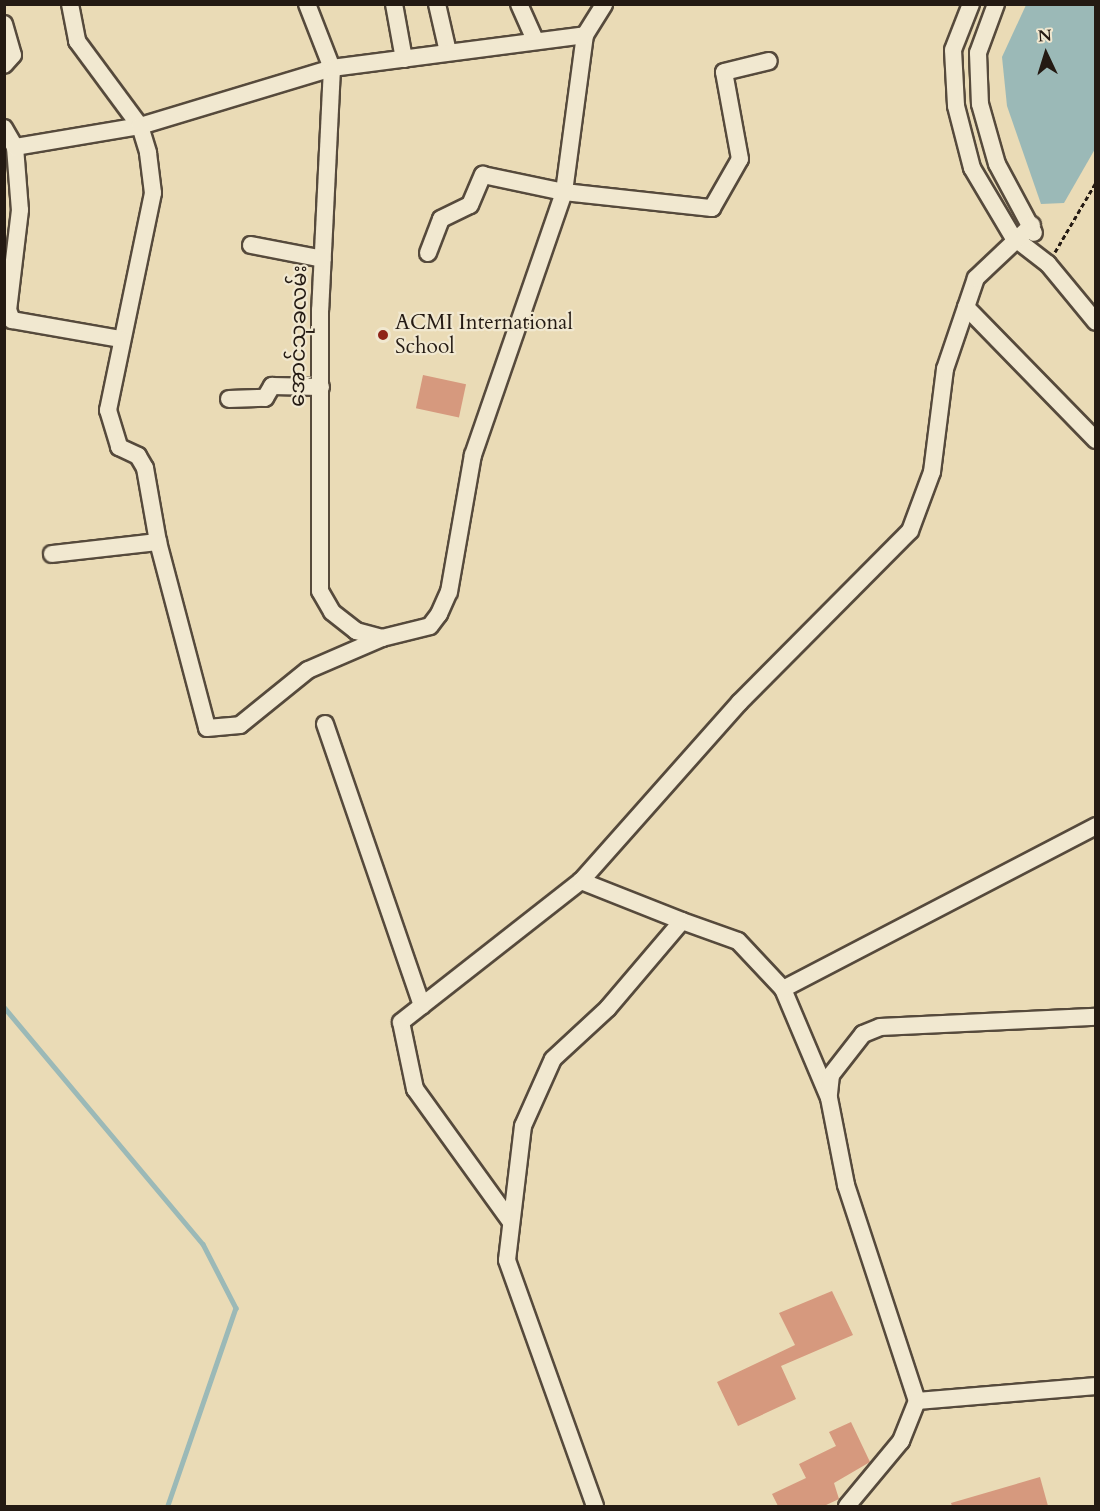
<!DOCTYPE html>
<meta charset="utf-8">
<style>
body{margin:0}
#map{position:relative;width:1100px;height:1511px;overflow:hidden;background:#eadbb6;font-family:Cardo,"Noto Sans Myanmar",serif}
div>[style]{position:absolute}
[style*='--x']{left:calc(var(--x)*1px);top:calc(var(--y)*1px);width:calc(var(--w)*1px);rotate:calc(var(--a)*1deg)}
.water>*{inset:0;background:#9bb9b7}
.stream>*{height:4.5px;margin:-2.25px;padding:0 2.25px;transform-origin:2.25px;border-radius:2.25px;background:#9bb9b7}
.building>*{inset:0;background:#d6997e;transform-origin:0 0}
.path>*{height:3px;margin-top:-1.5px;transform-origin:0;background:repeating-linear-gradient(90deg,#241a13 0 4.5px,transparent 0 7.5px)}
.roads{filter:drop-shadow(2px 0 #564a3c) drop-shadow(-2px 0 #564a3c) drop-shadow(0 2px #564a3c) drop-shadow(0 -2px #564a3c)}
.street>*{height:16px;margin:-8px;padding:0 8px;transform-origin:8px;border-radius:8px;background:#f1e8d0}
.dots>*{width:16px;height:16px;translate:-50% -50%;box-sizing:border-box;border:3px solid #f1e8d0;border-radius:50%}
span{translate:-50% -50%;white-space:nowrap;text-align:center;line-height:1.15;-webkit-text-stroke:4.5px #f1e8d0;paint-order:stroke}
.poi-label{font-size:21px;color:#241a13}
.left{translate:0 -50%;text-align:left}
.street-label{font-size:21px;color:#241a13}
.frame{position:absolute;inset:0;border:6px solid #241a13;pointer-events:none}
.north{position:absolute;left:1016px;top:24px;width:60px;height:60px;-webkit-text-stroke:4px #f1e8d0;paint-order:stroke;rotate:356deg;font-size:16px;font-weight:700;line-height:24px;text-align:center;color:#241a13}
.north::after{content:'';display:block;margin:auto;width:21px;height:27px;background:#241a13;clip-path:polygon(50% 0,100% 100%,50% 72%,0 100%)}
</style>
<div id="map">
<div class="water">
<div style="clip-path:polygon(1026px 5px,1095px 5px,1095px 149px,1064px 203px,1041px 204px,1007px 106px,1002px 57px)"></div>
</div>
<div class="stream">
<div style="--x:4;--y:1007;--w:309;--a:50"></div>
<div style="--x:203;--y:1244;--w:72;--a:62.7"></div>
<div style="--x:236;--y:1308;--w:209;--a:109"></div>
</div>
<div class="building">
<div style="left:423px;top:375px;width:44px;height:34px;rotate:12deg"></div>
<div style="clip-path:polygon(832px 1291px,853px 1335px,781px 1366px,796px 1399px,738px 1426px,717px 1382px,795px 1345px,779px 1313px)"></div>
<div style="clip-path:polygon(851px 1422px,870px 1462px,834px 1483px,839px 1499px,824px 1506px,778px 1506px,772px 1494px,806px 1478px,799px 1464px,836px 1446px,829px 1432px)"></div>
<div style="clip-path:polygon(1040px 1477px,1048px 1506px,952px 1506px,951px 1503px)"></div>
</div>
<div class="path">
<div style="--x:1055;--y:252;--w:81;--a:-59.6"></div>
</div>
<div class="roads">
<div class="street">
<div style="--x:70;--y:4;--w:38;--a:79"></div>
<div style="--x:77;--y:41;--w:106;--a:53.5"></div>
<div style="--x:140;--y:126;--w:28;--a:73"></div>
<div style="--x:148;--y:153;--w:40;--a:82.9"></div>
<div style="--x:153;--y:193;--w:222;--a:101.7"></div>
<div style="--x:108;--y:410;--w:39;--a:73"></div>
<div style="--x:119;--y:447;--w:21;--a:25"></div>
<div style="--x:138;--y:456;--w:14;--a:60"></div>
<div style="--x:145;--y:468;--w:75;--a:80"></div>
<div style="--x:158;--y:542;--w:192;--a:75.2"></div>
<div style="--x:207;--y:728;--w:33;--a:-5"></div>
<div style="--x:240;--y:725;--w:87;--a:-39"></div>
<div style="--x:308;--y:670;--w:81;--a:-23.4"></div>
<div style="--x:382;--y:638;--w:49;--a:-14"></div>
<div style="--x:430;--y:626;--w:15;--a:-53"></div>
<div style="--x:439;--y:614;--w:24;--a:-66"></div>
<div style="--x:449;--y:592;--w:139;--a:-80.1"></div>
<div style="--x:473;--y:455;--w:278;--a:-70.9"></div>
<div style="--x:564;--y:192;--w:158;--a:-82.4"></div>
<div style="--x:585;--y:35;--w:36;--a:-58"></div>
<div style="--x:307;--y:4;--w:69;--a:68.7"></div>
<div style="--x:332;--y:68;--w:242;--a:92.8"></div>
<div style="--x:320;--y:310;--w:281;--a:90"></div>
<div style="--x:320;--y:591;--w:24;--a:60"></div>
<div style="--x:332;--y:612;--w:31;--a:38"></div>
<div style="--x:356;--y:631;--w:27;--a:15"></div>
<div style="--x:394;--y:4;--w:56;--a:79.7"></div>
<div style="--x:437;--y:4;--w:49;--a:77.1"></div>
<div style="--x:519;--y:4;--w:39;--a:66"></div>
<div style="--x:971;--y:4;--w:49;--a:111.4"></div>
<div style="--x:953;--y:50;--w:56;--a:86.9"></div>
<div style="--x:956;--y:106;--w:64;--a:75.5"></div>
<div style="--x:972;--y:168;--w:80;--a:59.3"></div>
<div style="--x:1013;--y:237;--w:44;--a:37.6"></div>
<div style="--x:1048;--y:264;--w:75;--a:50.4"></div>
<div style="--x:996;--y:4;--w:52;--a:110.2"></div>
<div style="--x:978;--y:53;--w:51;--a:87.8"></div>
<div style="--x:980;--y:104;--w:62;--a:74.2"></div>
<div style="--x:997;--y:164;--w:78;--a:61.8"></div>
<div style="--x:4;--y:24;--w:32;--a:74"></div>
<div style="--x:13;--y:55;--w:13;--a:132"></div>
<div style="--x:4;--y:128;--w:22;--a:60"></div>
<div style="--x:15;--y:147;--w:63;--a:85.5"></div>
<div style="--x:20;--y:210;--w:101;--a:96.8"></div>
<div style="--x:8;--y:310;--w:11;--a:68"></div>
<div style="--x:12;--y:320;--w:110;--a:10"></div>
<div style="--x:15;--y:147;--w:127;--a:-9.5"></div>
<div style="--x:140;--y:126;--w:201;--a:-16.8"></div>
<div style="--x:332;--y:68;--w:255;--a:-7.4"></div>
<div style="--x:251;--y:245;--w:73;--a:11"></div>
<div style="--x:428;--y:253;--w:36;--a:-69"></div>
<div style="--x:441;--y:219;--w:32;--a:-26"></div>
<div style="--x:470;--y:205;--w:33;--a:-67"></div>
<div style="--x:483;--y:175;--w:83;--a:11.9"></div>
<div style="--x:564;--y:192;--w:149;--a:6.2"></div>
<div style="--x:712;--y:208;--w:56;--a:-60.3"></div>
<div style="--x:740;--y:159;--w:88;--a:-100.4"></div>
<div style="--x:724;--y:72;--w:46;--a:-13.7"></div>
<div style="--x:966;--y:307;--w:186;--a:45.7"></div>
<div style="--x:229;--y:399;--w:36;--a:-2"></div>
<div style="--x:265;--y:398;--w:14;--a:-60"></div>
<div style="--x:272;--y:386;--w:49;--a:1.2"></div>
<div style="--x:52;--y:554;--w:107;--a:-6.5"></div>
<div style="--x:325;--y:724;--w:298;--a:71"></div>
<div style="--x:682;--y:921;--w:59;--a:19.7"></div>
<div style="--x:738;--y:941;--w:66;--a:46.8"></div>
<div style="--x:783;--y:989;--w:118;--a:67.1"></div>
<div style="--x:829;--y:1098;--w:89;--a:78.9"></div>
<div style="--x:846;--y:1185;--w:227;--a:71.8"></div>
<div style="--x:917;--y:1401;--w:180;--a:-4.8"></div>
<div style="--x:783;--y:989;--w:353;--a:-27.5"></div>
<div style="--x:829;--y:1094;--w:19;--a:-84"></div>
<div style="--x:831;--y:1075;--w:52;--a:-52"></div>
<div style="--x:863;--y:1034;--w:18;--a:-22"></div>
<div style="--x:880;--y:1027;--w:216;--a:-2.7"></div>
<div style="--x:511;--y:1222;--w:164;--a:-125.8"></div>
<div style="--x:415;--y:1089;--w:68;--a:-101.8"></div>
<div style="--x:401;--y:1022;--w:229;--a:-38.1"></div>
<div style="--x:595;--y:1506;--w:261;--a:-109.7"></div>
<div style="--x:507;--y:1260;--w:135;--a:-83.2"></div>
<div style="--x:523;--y:1126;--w:73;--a:-65.9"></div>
<div style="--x:553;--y:1059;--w:75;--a:-42.8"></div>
<div style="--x:608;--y:1008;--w:114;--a:-49.6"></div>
<div style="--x:682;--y:921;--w:109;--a:-158.4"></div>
<div style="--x:581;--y:881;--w:239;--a:-48.4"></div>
<div style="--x:740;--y:702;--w:241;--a:-45.2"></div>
<div style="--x:910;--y:531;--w:63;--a:-69.6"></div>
<div style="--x:932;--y:472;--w:104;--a:-82.8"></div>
<div style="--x:945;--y:369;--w:96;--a:-71.2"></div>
<div style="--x:976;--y:278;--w:77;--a:-43.4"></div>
<div style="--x:847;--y:1506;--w:85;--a:-50.3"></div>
<div style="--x:901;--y:1441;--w:43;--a:-68.2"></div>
</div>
</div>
<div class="dots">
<div style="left:383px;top:335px;background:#8f2418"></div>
</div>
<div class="poi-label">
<span class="left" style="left:395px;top:335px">ACMI International<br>School</span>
</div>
<div class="street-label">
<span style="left:299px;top:336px;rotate:-89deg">အောင်သုခလမ်း</span>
</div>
<div class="frame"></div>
<div class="north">N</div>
</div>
